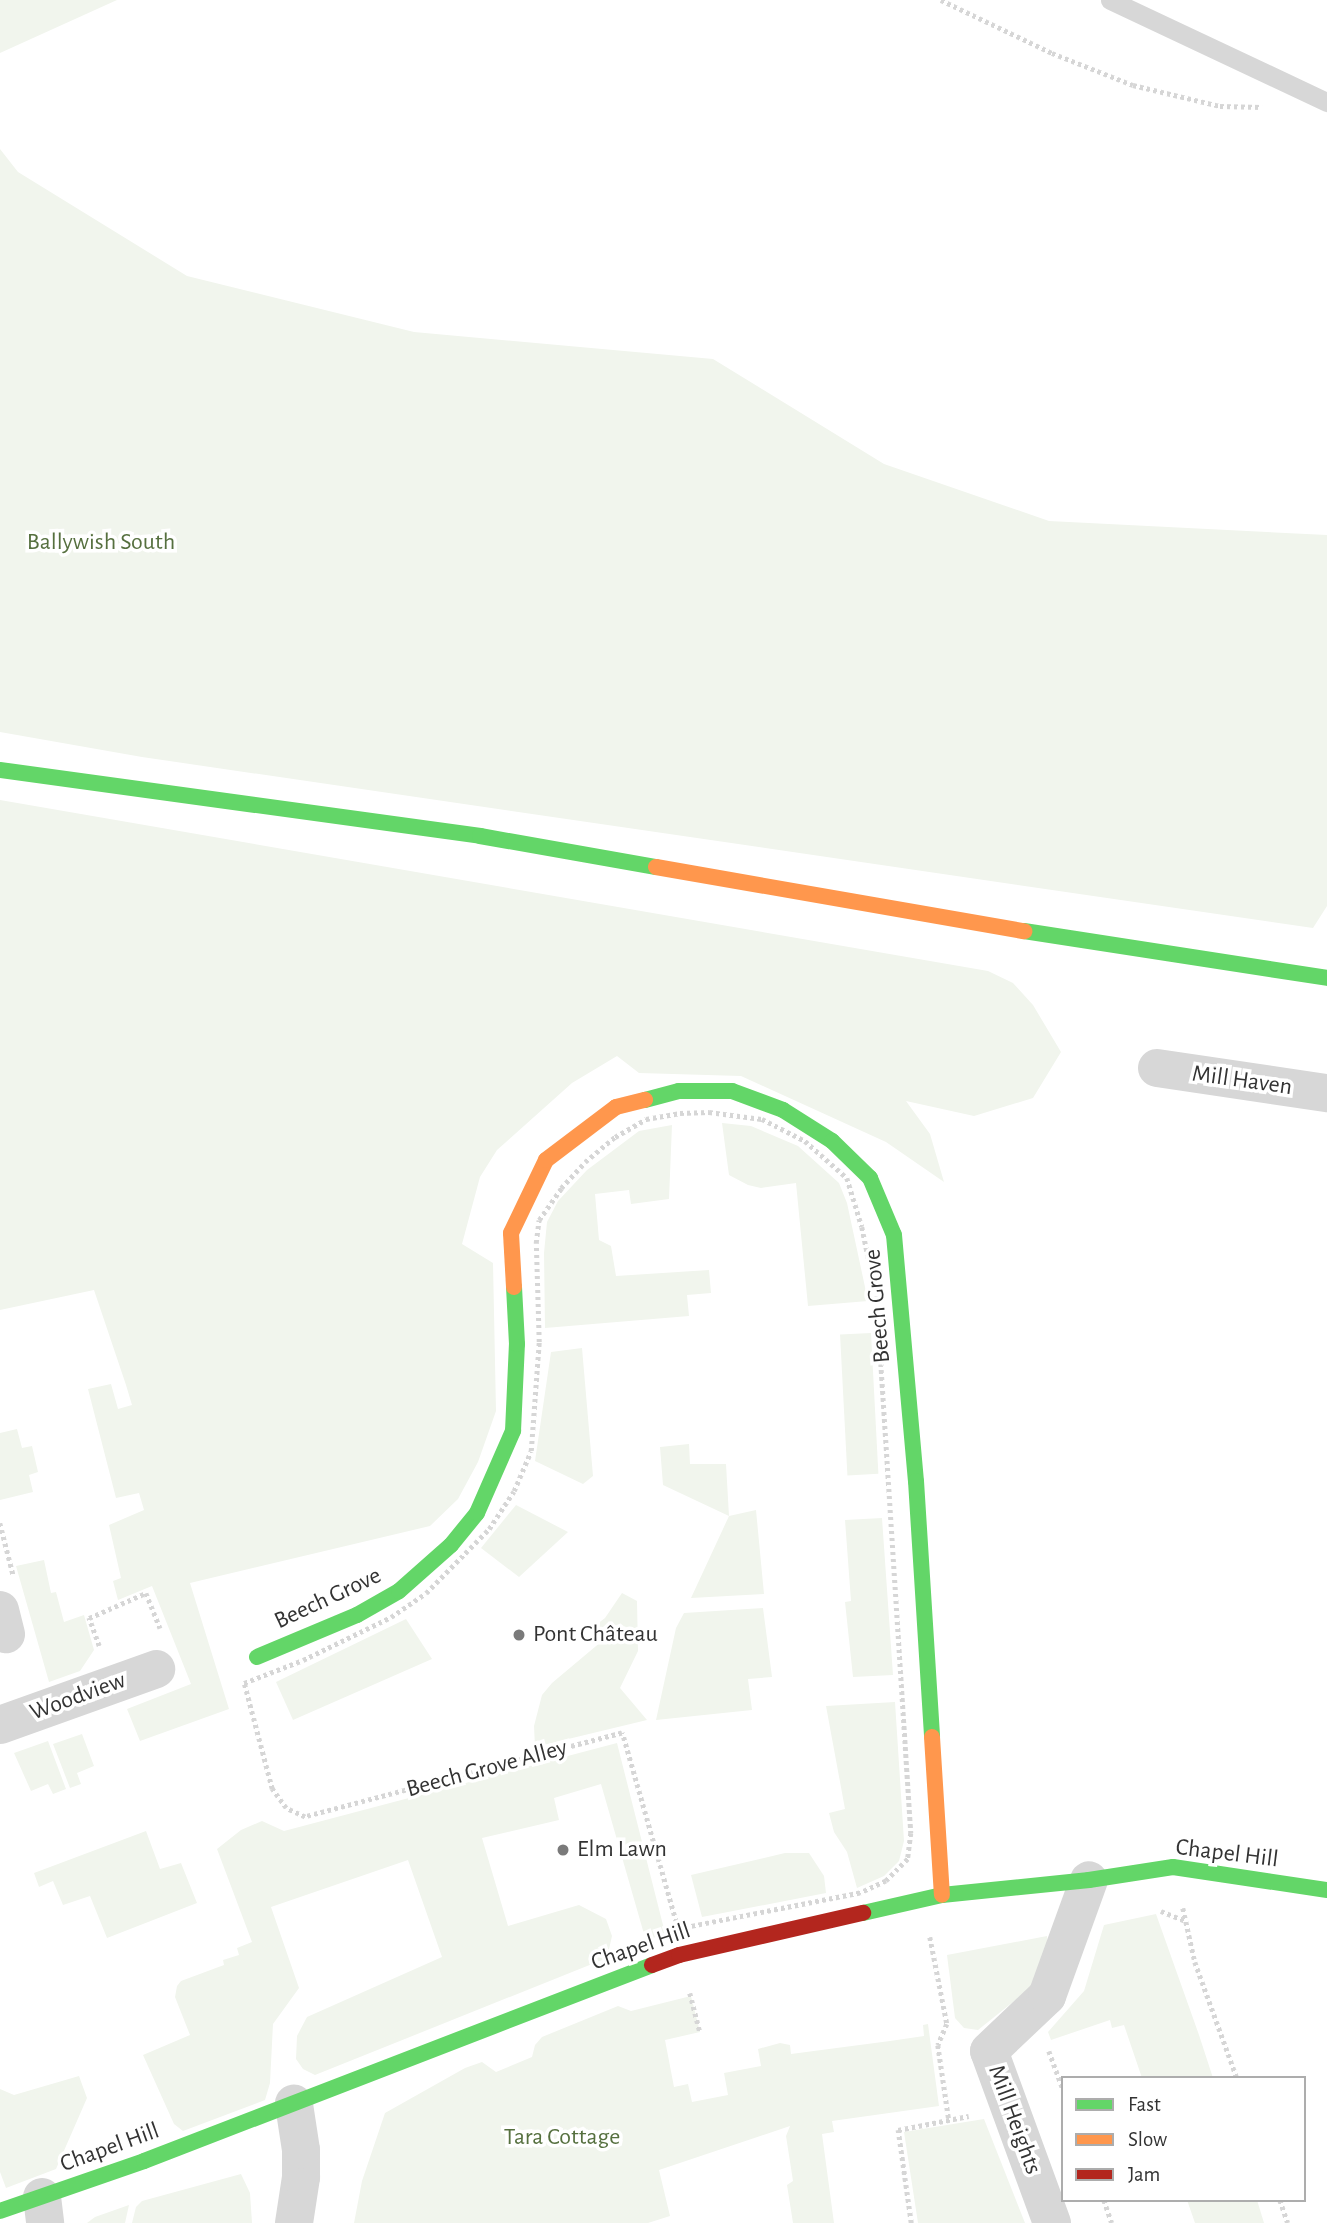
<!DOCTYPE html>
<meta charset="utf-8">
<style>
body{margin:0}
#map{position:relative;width:1327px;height:2223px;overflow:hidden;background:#fff;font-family:"Alegreya Sans",sans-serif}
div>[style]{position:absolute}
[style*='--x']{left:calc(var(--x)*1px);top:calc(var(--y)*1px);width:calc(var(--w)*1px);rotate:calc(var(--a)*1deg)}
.green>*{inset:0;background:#f1f5ed;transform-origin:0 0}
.path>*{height:4.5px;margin-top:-2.25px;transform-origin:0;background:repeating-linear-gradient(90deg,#d6d6d6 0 3.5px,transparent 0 7px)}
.lane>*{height:19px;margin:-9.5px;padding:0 9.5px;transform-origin:9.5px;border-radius:9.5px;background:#d7d7d7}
.street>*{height:38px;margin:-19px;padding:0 19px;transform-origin:19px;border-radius:19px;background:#d7d7d7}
.fast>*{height:16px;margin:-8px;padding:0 8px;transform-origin:8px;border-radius:8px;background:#63d668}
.slow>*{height:16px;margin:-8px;padding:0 8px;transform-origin:8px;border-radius:8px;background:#ff974d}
.jam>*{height:16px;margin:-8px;padding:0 8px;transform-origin:8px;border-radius:8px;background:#b3261e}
.dots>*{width:19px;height:19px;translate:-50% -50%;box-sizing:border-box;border:4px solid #fff;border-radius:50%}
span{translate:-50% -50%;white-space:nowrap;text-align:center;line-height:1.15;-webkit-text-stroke:7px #fff;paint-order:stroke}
.park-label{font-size:24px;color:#56703f}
.street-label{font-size:24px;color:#333}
.poi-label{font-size:24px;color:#333}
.left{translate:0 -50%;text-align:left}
.legend{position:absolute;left:1061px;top:2076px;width:245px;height:126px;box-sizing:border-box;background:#fff;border:2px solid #adadad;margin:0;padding:9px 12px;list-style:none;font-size:21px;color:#333}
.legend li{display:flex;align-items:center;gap:14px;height:35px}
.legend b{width:35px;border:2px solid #adadad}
</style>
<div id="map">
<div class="green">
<div style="clip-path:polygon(0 0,117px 0,0 53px)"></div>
<div style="clip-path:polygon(0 149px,18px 172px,187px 276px,414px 332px,713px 359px,884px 464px,1049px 521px,1327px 535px,1327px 906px,1313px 928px,142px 757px,0 732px)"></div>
<div style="clip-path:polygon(0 800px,988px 971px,1013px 983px,1033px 1005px,1061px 1052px,1033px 1098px,974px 1116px,906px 1101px,930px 1134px,944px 1182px,886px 1142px,741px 1076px,639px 1073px,617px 1056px,572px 1083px,497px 1150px,480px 1177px,462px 1244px,493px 1263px,496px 1411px,478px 1462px,458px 1499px,430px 1526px,190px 1583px,229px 1709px,140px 1741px,127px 1709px,191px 1684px,152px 1586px,118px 1600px,113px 1581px,121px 1578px,109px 1525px,144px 1510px,139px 1493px,116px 1498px,88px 1389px,111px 1384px,118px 1409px,132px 1405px,126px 1385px,94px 1290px,0 1310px)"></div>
<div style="clip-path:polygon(722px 1123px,751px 1126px,798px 1146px,839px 1183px,847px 1203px,868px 1301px,808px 1306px,796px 1183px,761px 1188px,748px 1185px,729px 1175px)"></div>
<div style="clip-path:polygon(672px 1125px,669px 1199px,631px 1204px,629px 1190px,595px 1194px,599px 1240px,611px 1246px,616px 1276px,709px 1270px,711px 1293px,687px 1295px,689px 1316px,545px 1328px,544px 1253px,547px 1222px,558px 1201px,587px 1170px,639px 1131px)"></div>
<div style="left:871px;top:1333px;width:141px;height:31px;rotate:87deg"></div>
<div style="clip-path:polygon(582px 1348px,593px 1476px,583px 1484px,535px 1461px,551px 1352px)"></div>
<div style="clip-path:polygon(17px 1429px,22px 1448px,32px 1446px,38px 1472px,29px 1475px,33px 1492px,0 1500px,0 1433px)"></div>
<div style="clip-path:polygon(689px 1444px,690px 1464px,726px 1464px,729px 1516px,756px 1510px,764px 1594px,691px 1598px,729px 1516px,663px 1485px,660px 1447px)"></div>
<div style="clip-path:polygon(516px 1505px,568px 1532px,519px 1577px,481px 1548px)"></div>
<div style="clip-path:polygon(882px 1518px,893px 1675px,853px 1677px,845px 1602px,851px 1601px,845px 1520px)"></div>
<div style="clip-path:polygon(44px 1560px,51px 1593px,56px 1592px,64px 1622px,84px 1615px,94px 1650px,80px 1671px,49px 1682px,16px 1566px)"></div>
<div style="clip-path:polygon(622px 1593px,637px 1601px,638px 1651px,620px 1688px,647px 1720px,535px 1747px,534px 1726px,542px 1695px,552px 1683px,602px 1641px,592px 1628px,605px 1618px)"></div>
<div style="clip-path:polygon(763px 1608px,772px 1677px,748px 1679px,752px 1710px,656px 1720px,676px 1628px,684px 1613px)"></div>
<div style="clip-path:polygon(406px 1619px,432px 1659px,293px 1720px,276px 1682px)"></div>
<div style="clip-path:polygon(895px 1702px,904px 1841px,899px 1861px,884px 1876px,857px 1888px,847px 1852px,834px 1832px,829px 1813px,845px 1809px,826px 1706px)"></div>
<div style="clip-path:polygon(82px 1734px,94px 1766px,77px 1773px,81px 1784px,70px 1788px,53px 1744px)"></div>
<div style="clip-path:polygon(48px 1741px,66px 1789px,53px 1794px,48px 1784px,31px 1791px,14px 1753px)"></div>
<div style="clip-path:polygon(617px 1743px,665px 1933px,646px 1941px,601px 1784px,554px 1798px,559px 1820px,482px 1838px,508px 1926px,579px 1905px,606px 1919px,612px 1936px,607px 1958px,315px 2075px,303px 2069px,296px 2059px,297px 2036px,307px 2017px,442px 1957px,408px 1860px,271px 1907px,299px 1988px,273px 2024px,270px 2083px,265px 2100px,183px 2131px,174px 2124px,143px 2055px,190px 2035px,175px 1997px,177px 1986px,181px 1981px,224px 1965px,223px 1960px,239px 1955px,237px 1948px,252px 1942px,217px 1849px,241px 1830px,262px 1821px,284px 1831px)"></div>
<div style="clip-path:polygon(146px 1831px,160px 1869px,181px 1863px,197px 1903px,107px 1938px,90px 1896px,63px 1905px,53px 1881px,39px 1887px,34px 1873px)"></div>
<div style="clip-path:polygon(785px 1853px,809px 1853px,824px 1876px,826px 1893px,702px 1917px,691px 1875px)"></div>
<div style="clip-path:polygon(1156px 1914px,1199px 2035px,1213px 2078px,1142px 2078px,1124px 2025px,1112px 2028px,1110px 2020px,1051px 2040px,1048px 2032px,1084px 1991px,1104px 1925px)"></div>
<div style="clip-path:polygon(1047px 1936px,1050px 1959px,1028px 1990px,978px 2030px,964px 2028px,955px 2018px,947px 1955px)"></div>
<div style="clip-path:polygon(691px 1996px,700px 2032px,665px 2040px,674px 2087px,688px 2084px,692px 2102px,728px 2095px,724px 2073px,761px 2066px,758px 2049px,780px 2043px,790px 2045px,791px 2054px,890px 2041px,924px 2036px,923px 2025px,928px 2024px,939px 2106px,832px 2121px,834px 2132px,822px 2134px,834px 2223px,793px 2223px,787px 2185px,793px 2181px,786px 2136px,790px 2126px,659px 2170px,670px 2216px,648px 2223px,354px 2223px,362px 2181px,385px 2113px,465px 2068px,482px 2062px,496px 2072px,532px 2057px,535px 2045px,542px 2037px,618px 2006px,631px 2011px)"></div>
<div style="clip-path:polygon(79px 2076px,87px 2098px,56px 2169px,6px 2188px,0 2172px,0 2089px,14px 2095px)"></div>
<div style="clip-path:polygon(984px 2119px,1025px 2223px,918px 2223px,904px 2132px)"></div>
<div style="clip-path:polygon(241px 2174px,250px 2193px,252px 2223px,132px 2223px,136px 2207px,142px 2201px)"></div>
<div style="clip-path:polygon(1187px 2200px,1257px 2200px,1264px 2223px,1195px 2223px)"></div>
<div style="clip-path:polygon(129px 2205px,125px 2223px,87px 2223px,95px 2217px)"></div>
</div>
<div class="path">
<div style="--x:941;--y:0;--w:123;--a:25.5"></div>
<div style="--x:1052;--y:53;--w:87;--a:21.6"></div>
<div style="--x:1133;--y:85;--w:89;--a:13.6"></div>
<div style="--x:1220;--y:106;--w:42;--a:1.4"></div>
<div style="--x:709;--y:1112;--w:53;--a:7.5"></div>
<div style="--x:762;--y:1119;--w:48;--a:27.1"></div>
<div style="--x:805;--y:1141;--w:56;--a:41.4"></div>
<div style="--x:847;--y:1178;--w:51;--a:73"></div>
<div style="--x:862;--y:1227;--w:75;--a:78.4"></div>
<div style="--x:877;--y:1300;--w:534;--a:86.35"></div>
<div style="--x:911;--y:1833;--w:26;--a:97"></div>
<div style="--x:908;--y:1859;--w:31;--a:135"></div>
<div style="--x:886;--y:1881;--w:29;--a:155"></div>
<div style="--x:860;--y:1893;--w:186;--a:168.8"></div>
<div style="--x:678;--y:1929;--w:204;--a:-105.9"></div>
<div style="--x:622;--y:1733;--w:328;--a:165.2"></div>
<div style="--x:305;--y:1817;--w:21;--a:-155"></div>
<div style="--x:286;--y:1808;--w:24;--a:-126"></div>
<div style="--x:272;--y:1789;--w:110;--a:-104.8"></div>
<div style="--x:244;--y:1683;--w:63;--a:-21.3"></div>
<div style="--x:303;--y:1660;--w:98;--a:-26"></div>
<div style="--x:391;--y:1617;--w:42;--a:-34.4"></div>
<div style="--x:426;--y:1593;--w:90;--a:-45.5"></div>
<div style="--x:489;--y:1529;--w:45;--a:-56.7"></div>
<div style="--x:514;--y:1491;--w:43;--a:-67"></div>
<div style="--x:531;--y:1451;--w:109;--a:-85.8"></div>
<div style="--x:539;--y:1342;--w:99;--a:-91.7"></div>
<div style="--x:536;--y:1243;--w:23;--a:-83"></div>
<div style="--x:539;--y:1220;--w:39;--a:-55"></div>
<div style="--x:561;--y:1188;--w:35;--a:-47"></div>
<div style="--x:585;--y:1162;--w:39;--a:-40"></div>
<div style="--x:615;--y:1137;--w:36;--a:-30"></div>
<div style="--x:646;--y:1119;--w:35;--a:-10"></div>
<div style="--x:680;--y:1113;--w:29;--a:-2"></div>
<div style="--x:0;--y:1523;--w:53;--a:75.7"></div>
<div style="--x:99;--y:1646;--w:30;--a:-110"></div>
<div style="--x:89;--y:1618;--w:62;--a:-23.7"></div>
<div style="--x:146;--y:1593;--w:38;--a:68"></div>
<div style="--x:1183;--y:1908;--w:55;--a:77.5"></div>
<div style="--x:1195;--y:1962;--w:123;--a:70.1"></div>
<div style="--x:1161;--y:1911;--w:27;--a:22"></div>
<div style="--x:930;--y:1937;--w:89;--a:78.9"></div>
<div style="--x:947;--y:2024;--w:23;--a:113"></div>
<div style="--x:938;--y:2045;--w:76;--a:81.7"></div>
<div style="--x:690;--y:1993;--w:40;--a:75.6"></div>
<div style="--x:1049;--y:2051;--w:40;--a:69.8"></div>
<div style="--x:1104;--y:2200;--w:24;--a:71"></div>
<div style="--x:1280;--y:2200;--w:24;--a:71"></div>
<div style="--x:911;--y:2223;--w:94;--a:-98"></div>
<div style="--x:898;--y:2130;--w:72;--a:-11.2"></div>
</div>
<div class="lane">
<div style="--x:1110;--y:0;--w:240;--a:25.2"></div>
</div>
<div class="street">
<div style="--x:1157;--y:1068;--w:172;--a:8.4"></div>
<div style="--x:0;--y:1610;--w:25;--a:76"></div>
<div style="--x:0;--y:1725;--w:166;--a:-19.7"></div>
<div style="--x:42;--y:2197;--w:26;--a:83"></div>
<div style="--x:294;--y:2223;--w:47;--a:-81.3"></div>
<div style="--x:301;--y:2177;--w:27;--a:-90"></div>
<div style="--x:301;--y:2150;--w:47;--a:-98.7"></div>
<div style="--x:1052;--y:2223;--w:183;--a:-110.1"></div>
<div style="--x:989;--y:2051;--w:80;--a:-43.5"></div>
<div style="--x:1047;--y:1996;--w:123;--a:-70.1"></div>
</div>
<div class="fast">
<div style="--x:0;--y:770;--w:485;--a:7.8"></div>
<div style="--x:480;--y:836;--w:179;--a:10"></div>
<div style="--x:1024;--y:931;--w:307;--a:8.8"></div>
<div style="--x:645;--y:1100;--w:35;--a:-15"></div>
<div style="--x:679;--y:1091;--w:53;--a:0"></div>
<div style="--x:732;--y:1091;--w:54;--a:20.4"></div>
<div style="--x:783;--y:1110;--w:58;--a:32.3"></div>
<div style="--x:832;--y:1141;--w:53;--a:44.2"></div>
<div style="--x:870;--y:1178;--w:62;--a:67.2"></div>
<div style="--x:894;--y:1235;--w:247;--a:84.9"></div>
<div style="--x:916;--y:1481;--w:256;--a:86.4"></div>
<div style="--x:257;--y:1657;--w:108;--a:-22.8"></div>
<div style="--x:357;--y:1615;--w:48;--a:-29.7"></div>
<div style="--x:399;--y:1591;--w:69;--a:-41.5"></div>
<div style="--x:451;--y:1545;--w:41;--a:-50.9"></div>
<div style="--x:477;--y:1513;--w:90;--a:-66.3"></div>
<div style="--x:513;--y:1431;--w:87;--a:-87.4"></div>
<div style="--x:517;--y:1344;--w:57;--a:-93"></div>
<div style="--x:863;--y:1913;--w:81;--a:-12.8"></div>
<div style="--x:942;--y:1895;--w:148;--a:-5.8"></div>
<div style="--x:1089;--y:1880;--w:85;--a:-8.8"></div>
<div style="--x:1173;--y:1867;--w:156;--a:8.5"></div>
<div style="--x:0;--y:2211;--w:152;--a:-19.1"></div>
<div style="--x:144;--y:2161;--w:544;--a:-21.1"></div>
</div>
<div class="slow">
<div style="--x:656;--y:867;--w:374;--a:9.9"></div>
<div style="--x:514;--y:1287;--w:54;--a:-93.2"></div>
<div style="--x:511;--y:1233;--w:81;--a:-64.4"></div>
<div style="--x:546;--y:1160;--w:88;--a:-37.1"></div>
<div style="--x:616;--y:1107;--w:30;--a:-14"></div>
<div style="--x:932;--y:1737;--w:158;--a:86.4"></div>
</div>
<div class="jam">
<div style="--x:652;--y:1965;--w:29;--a:-20"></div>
<div style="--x:679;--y:1955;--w:189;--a:-12.9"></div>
</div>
<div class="dots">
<div style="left:519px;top:1635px;background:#7a7a7a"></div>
<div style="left:563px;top:1850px;background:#7a7a7a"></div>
</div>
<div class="park-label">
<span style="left:101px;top:543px">Ballywish South</span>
<span style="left:562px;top:2138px">Tara Cottage</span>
</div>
<div class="street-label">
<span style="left:1242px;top:1081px;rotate:8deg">Mill Haven</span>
<span style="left:878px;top:1306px;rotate:-95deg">Beech Grove</span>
<span style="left:328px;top:1599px;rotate:-25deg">Beech Grove</span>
<span style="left:78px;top:1697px;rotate:-20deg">Woodview</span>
<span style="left:487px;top:1769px;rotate:-15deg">Beech Grove Alley</span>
<span style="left:1227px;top:1854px;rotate:7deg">Chapel Hill</span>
<span style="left:641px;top:1947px;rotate:-19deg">Chapel Hill</span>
<span style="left:1014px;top:2120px;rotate:70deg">Mill Heights</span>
<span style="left:110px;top:2148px;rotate:-20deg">Chapel Hill</span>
</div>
<div class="poi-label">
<span class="left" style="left:533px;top:1635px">Pont Château</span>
<span class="left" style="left:577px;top:1850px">Elm Lawn</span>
</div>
<ul class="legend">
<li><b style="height:9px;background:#63d668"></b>Fast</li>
<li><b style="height:9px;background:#ff974d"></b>Slow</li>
<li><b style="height:9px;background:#b3261e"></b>Jam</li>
</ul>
</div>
